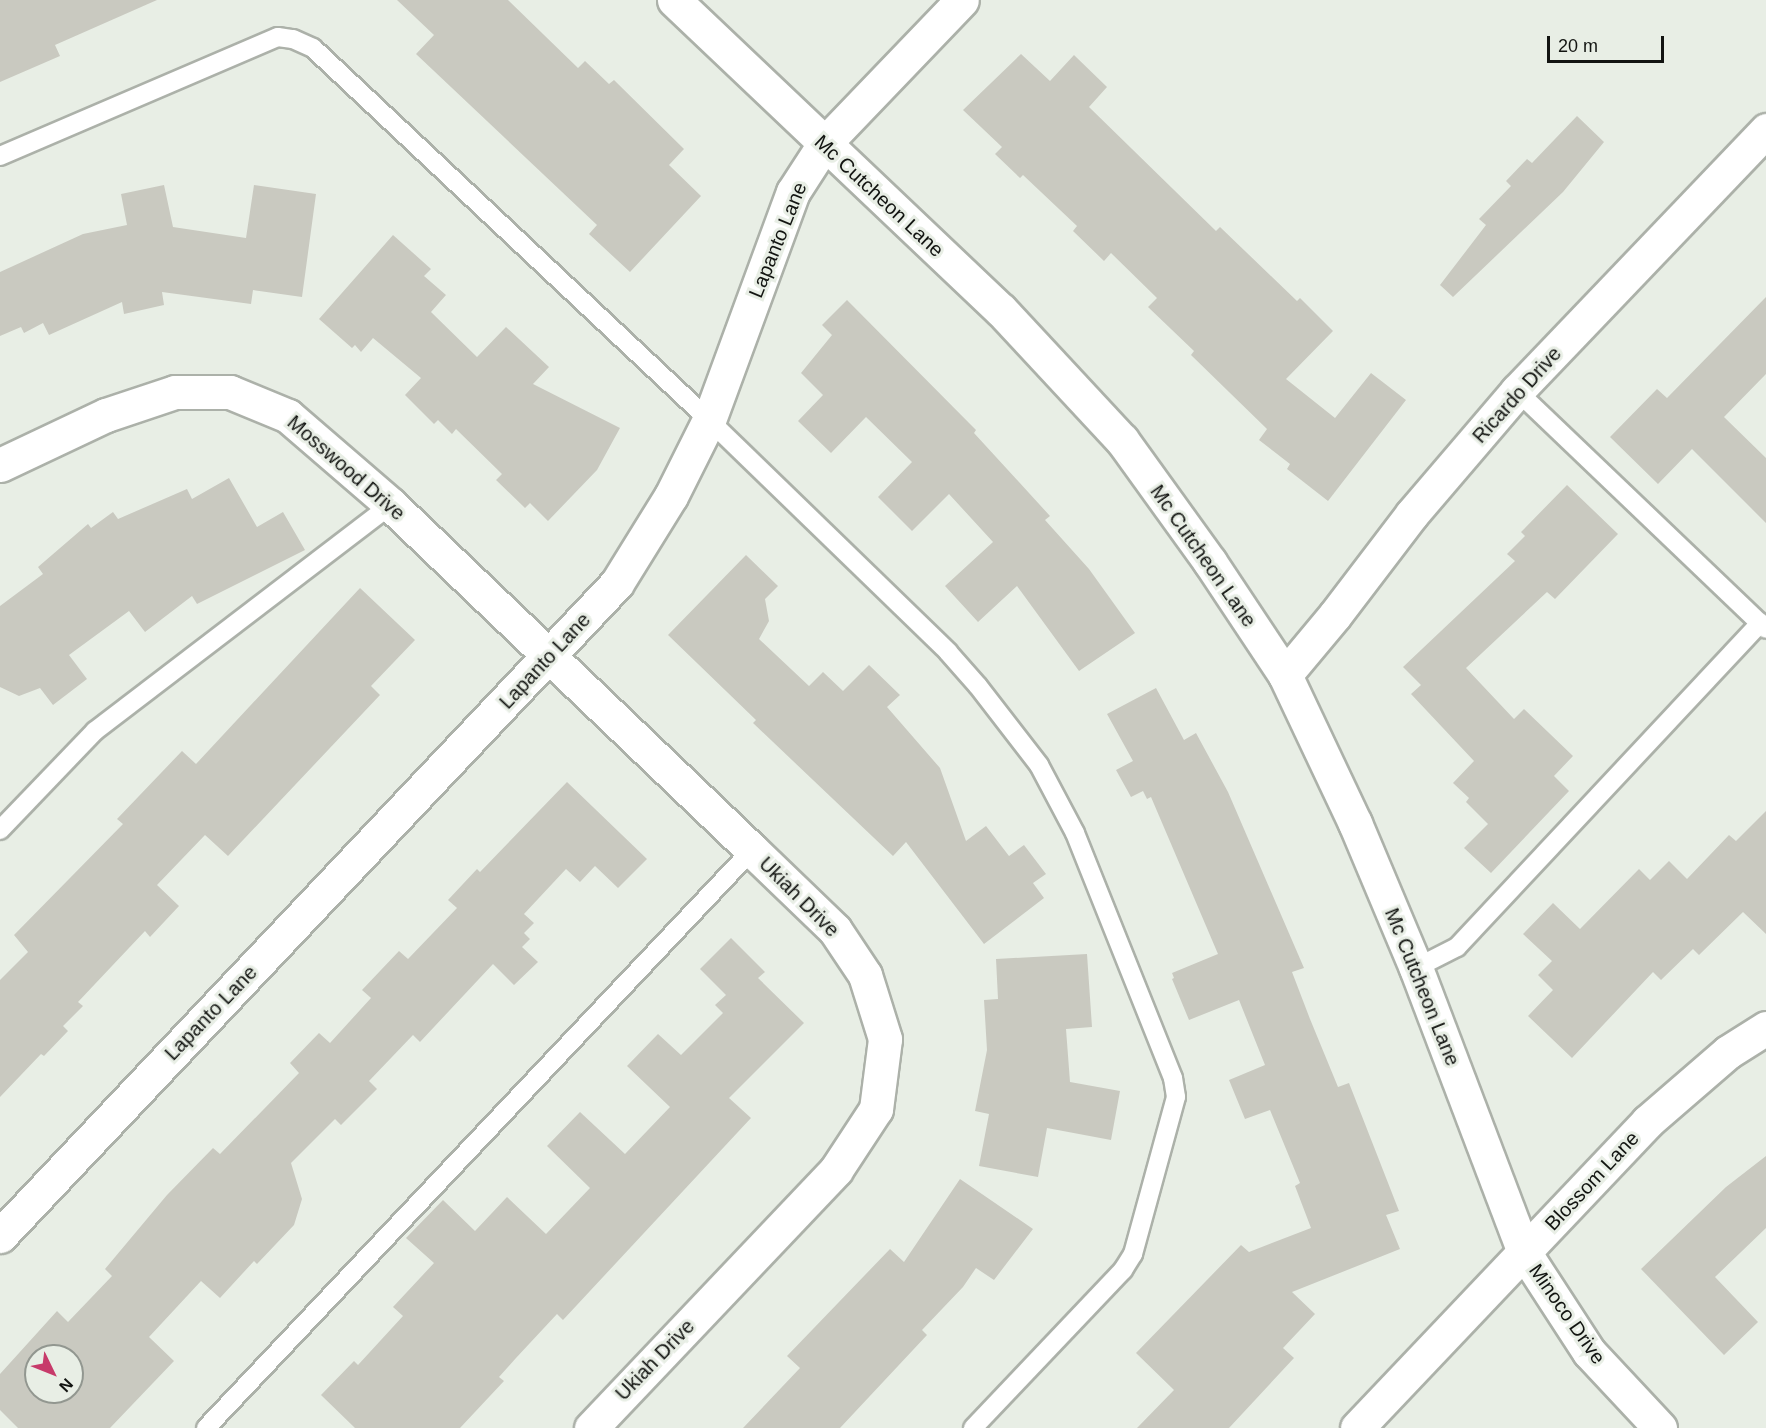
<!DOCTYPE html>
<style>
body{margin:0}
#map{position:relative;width:1766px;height:1428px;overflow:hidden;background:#e8eee5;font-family:Helvetica,sans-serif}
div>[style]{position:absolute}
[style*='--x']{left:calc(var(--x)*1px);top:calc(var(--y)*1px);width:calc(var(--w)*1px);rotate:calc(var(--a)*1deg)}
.building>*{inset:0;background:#c9c9c0}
.roads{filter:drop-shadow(2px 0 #acb1a9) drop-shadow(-2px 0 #acb1a9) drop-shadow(0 2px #acb1a9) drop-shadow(0 -2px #acb1a9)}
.service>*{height:18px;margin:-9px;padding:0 9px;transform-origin:9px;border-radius:9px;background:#fff}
.minor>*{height:33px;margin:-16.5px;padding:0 16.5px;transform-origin:16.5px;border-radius:16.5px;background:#fff}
.tertiary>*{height:33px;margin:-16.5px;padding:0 16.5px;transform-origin:16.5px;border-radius:16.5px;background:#fff}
span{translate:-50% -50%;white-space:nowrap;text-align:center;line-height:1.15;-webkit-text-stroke:6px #e8eee5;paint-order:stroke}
.street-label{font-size:20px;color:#121411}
.north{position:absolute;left:24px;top:1344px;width:60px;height:60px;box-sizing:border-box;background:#e8eee5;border:2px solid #929790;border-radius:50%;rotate:133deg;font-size:16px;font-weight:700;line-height:24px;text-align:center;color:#121411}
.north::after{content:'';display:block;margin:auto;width:21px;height:27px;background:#c73a6a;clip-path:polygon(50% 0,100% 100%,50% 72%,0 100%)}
.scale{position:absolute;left:1547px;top:36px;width:117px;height:27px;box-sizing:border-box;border:3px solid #121411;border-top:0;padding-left:8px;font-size:18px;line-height:21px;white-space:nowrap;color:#121411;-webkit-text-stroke:4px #e8eee5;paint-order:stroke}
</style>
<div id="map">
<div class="building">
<div style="clip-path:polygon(0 0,157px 0,55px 45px,60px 56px,0 82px)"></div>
<div style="clip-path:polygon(397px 0,508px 0,578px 68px,585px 61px,609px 84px,614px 80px,684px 149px,669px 165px,701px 196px,630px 272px,589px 234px,597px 225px,416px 54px,434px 35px)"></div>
<div style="clip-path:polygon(1021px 54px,1050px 81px,1074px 55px,1107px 87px,1089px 107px,1216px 231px,1220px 227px,1297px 301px,1300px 298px,1333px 331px,1286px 379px,1335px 418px,1371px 373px,1406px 400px,1328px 501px,1287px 469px,1290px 464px,1259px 440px,1267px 429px,1191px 355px,1194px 351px,1148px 307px,1157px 298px,1111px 253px,1104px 261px,1073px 231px,1077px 226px,1023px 175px,1020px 178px,995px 154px,1002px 147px,963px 110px)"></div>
<div style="clip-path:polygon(1577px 116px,1604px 142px,1563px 192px,1453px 297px,1440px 285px,1486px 225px,1479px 219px,1511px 186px,1506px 181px,1527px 159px,1532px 163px)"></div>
<div style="clip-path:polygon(164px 185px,173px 227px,246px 238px,254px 185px,316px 194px,302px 297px,253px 290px,251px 304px,162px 292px,164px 305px,124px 314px,122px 302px,49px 335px,43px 323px,24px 333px,21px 327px,0 336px,0 272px,83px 234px,127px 225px,121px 194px)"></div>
<div style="clip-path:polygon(393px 235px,431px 269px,424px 276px,446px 295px,431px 312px,477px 357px,506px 327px,549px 367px,533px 384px,620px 428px,597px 470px,548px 521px,530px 503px,525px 508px,496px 480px,502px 474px,456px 429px,452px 434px,438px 420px,434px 424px,405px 395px,421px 378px,373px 338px,361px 352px,355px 345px,352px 348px,319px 319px)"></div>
<div style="clip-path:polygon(1766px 297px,1766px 374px,1724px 417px,1766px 458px,1766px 523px,1692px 449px,1658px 484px,1610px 437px,1657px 389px,1667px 398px)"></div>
<div style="clip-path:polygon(847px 300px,976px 430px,974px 433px,1050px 516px,1045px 520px,1089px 569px,1135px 633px,1079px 671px,1017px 586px,978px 622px,945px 586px,993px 542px,949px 494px,912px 531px,878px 497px,912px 462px,866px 417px,831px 453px,798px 421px,823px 395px,801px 373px,832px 335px,822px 325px)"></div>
<div style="clip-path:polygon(229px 478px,257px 527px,283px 512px,305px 550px,197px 604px,192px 596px,145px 632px,129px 611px,69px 655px,87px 679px,53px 705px,40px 688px,19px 696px,0 687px,0 606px,43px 574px,38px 567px,88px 524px,91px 528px,113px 512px,118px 519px,187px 489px,192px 499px)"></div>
<div style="clip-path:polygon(1567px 485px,1618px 534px,1555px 599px,1547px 592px,1466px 668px,1514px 719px,1524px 709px,1573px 756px,1554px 776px,1569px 791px,1491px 873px,1464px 848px,1488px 824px,1466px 802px,1469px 798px,1453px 783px,1474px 761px,1411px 694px,1421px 685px,1403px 667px,1515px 561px,1507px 554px,1525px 536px,1521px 532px)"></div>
<div style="clip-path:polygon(746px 555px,778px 586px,765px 599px,769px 621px,759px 639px,809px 686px,823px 672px,843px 691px,869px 665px,900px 695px,887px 707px,940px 768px,966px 841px,986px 826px,1009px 856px,1024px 845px,1046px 874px,1033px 883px,1044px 898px,984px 944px,906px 842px,893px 856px,753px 723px,756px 720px,668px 635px)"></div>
<div style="clip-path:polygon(360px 588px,415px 640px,371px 686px,380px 695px,228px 856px,205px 835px,157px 885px,179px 906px,150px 937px,145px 931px,78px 1002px,83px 1006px,63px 1026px,68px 1031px,44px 1056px,41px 1054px,0 1097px,0 980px,28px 952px,14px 935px,123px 824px,117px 819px,182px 751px,196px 764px)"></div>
<div style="clip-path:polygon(1156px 688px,1184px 740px,1196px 733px,1228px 792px,1304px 968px,1292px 972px,1310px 1019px,1338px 1087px,1349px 1083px,1399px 1211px,1386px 1215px,1400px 1249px,1292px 1292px,1315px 1314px,1283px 1348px,1294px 1358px,1229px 1428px,1137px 1428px,1174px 1390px,1136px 1353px,1241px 1245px,1249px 1252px,1311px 1228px,1295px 1186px,1300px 1183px,1270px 1110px,1245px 1119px,1229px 1080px,1265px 1065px,1239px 1000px,1189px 1020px,1172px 979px,1174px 978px,1172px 973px,1218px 954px,1151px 797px,1147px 799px,1143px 791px,1131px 797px,1116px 770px,1133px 761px,1107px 714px)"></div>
<div style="clip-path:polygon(evenodd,567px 782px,647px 859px,618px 888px,595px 866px,580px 882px,566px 869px,524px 914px,534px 923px,524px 933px,530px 939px,522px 947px,538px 962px,514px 985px,493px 964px,420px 1042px,413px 1035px,369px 1081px,377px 1089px,341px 1125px,335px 1119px,291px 1163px,302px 1199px,294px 1225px,257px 1264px,254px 1261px,220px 1298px,201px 1281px,149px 1337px,174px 1361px,110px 1428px,18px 1428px,0 1410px,0 1374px,57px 1311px,68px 1322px,112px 1276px,105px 1269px,167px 1195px,213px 1148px,220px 1154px,299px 1073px,290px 1063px,319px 1033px,330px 1043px,371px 998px,362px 990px,399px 951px,408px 959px,457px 908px,448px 900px,477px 869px,480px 872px,567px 782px,36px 1356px,72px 1356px,72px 1392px,36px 1392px,36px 1356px)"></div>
<div style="clip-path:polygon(1766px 811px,1766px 934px,1743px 912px,1699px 955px,1693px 949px,1661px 980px,1653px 972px,1572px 1058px,1528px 1016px,1553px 990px,1538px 975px,1552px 961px,1523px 934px,1553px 903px,1580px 929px,1639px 869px,1650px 880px,1669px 861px,1687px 879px,1729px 835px,1736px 841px)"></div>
<div style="clip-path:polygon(731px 938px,765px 972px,758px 978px,804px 1023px,729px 1098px,751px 1118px,563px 1320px,557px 1314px,516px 1358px,499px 1377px,504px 1381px,460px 1428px,355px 1428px,321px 1395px,354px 1361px,358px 1365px,403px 1316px,393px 1307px,434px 1263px,406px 1238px,443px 1200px,475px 1231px,507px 1197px,546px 1234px,590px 1188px,547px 1146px,580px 1112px,625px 1154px,670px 1107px,627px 1066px,658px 1034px,681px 1055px,723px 1013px,715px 1005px,726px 995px,700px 969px)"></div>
<div style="clip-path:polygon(1087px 954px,1092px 1027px,1066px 1029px,1070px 1082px,1120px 1091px,1111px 1140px,1047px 1128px,1038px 1177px,979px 1166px,989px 1114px,975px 1111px,987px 1050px,984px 1000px,998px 999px,996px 959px)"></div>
<div style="clip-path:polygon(1766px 1156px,1766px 1228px,1715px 1277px,1758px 1322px,1724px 1355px,1641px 1269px,1726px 1187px)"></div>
<div style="clip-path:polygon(960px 1179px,1033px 1229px,994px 1280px,976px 1268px,963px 1287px,922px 1330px,927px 1335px,840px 1428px,743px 1428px,800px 1368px,787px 1356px,890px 1249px,904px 1262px)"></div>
</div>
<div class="roads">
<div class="service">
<div style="--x:0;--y:156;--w:302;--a:-23.2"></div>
<div style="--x:278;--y:37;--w:15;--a:8"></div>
<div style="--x:293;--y:39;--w:22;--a:24"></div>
<div style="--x:313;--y:48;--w:543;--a:43.21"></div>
<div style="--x:709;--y:420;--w:333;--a:44.1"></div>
<div style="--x:948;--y:652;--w:45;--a:48.6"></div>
<div style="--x:978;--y:686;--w:100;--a:52.3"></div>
<div style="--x:1039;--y:765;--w:77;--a:62.1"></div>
<div style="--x:1075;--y:833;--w:264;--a:68.2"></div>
<div style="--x:1173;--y:1078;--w:19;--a:81"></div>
<div style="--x:1176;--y:1097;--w:163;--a:105.3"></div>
<div style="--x:1133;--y:1254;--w:19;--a:122"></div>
<div style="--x:1123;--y:1270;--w:218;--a:133.5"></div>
<div style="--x:1517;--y:391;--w:344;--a:43.7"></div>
<div style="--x:0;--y:830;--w:137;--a:-46.2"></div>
<div style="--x:95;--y:731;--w:372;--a:-37.4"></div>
<div style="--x:1416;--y:968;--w:46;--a:-27.1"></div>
<div style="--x:1457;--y:947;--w:444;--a:-46.9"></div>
<div style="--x:206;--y:1428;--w:795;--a:-46.63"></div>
</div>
<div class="minor">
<div style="--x:0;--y:465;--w:117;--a:-25.3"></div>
<div style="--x:106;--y:415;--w:73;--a:-18.4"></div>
<div style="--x:175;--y:392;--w:55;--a:0"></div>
<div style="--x:230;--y:392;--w:63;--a:22.5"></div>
<div style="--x:288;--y:416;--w:136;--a:40.8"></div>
<div style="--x:391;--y:505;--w:499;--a:43.7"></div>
<div style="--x:752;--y:850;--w:115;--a:43.9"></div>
<div style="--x:835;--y:930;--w:54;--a:56.3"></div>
<div style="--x:865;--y:975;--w:67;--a:72.6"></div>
<div style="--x:885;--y:1039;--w:71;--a:97.3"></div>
<div style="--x:876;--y:1109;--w:73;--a:123.3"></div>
<div style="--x:836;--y:1170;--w:356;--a:133.5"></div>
<div style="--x:1285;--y:675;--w:78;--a:-50.2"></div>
<div style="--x:1335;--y:615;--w:127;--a:-52.7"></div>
<div style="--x:1412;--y:514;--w:162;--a:-49.5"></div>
<div style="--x:1517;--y:391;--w:361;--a:-46.3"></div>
<div style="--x:0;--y:1236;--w:898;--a:-46.62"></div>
<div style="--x:617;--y:583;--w:102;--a:-58.2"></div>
<div style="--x:671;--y:496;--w:85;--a:-63.4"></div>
<div style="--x:709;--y:420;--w:243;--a:-69.8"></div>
<div style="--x:793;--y:192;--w:57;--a:-57.1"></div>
<div style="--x:824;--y:144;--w:199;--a:-46.2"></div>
<div style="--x:1357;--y:1428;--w:422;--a:-46.5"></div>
<div style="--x:1647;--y:1122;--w:107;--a:-40.8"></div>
<div style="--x:1728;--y:1052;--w:45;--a:-32.3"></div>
</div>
<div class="tertiary">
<div style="--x:674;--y:0;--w:451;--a:43.5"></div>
<div style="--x:1001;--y:310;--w:178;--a:47.1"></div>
<div style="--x:1122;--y:440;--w:150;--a:54.2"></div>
<div style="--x:1210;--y:562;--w:136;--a:56.4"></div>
<div style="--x:1285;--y:675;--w:164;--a:64.7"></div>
<div style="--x:1355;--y:823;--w:157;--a:67.2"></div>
<div style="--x:1416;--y:968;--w:304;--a:69.2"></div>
<div style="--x:1524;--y:1252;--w:119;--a:57"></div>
<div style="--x:1589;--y:1352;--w:104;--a:46.9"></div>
</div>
</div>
<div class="street-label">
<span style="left:879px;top:196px;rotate:43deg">Mc Cutcheon Lane</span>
<span style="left:778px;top:240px;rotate:-68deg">Lapanto Lane</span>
<span style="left:1517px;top:395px;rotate:-48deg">Ricardo Drive</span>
<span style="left:346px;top:468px;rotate:41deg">Mosswood Drive</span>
<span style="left:1203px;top:556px;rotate:55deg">Mc Cutcheon Lane</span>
<span style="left:545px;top:661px;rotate:-47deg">Lapanto Lane</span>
<span style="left:799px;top:897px;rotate:45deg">Ukiah Drive</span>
<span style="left:1422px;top:987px;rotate:68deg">Mc Cutcheon Lane</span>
<span style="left:211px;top:1013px;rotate:-46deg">Lapanto Lane</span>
<span style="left:1592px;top:1181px;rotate:-47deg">Blossom Lane</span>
<span style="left:1567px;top:1314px;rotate:55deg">Minoco Drive</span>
<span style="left:655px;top:1360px;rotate:-46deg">Ukiah Drive</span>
</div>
<div class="north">N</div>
<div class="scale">20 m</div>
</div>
